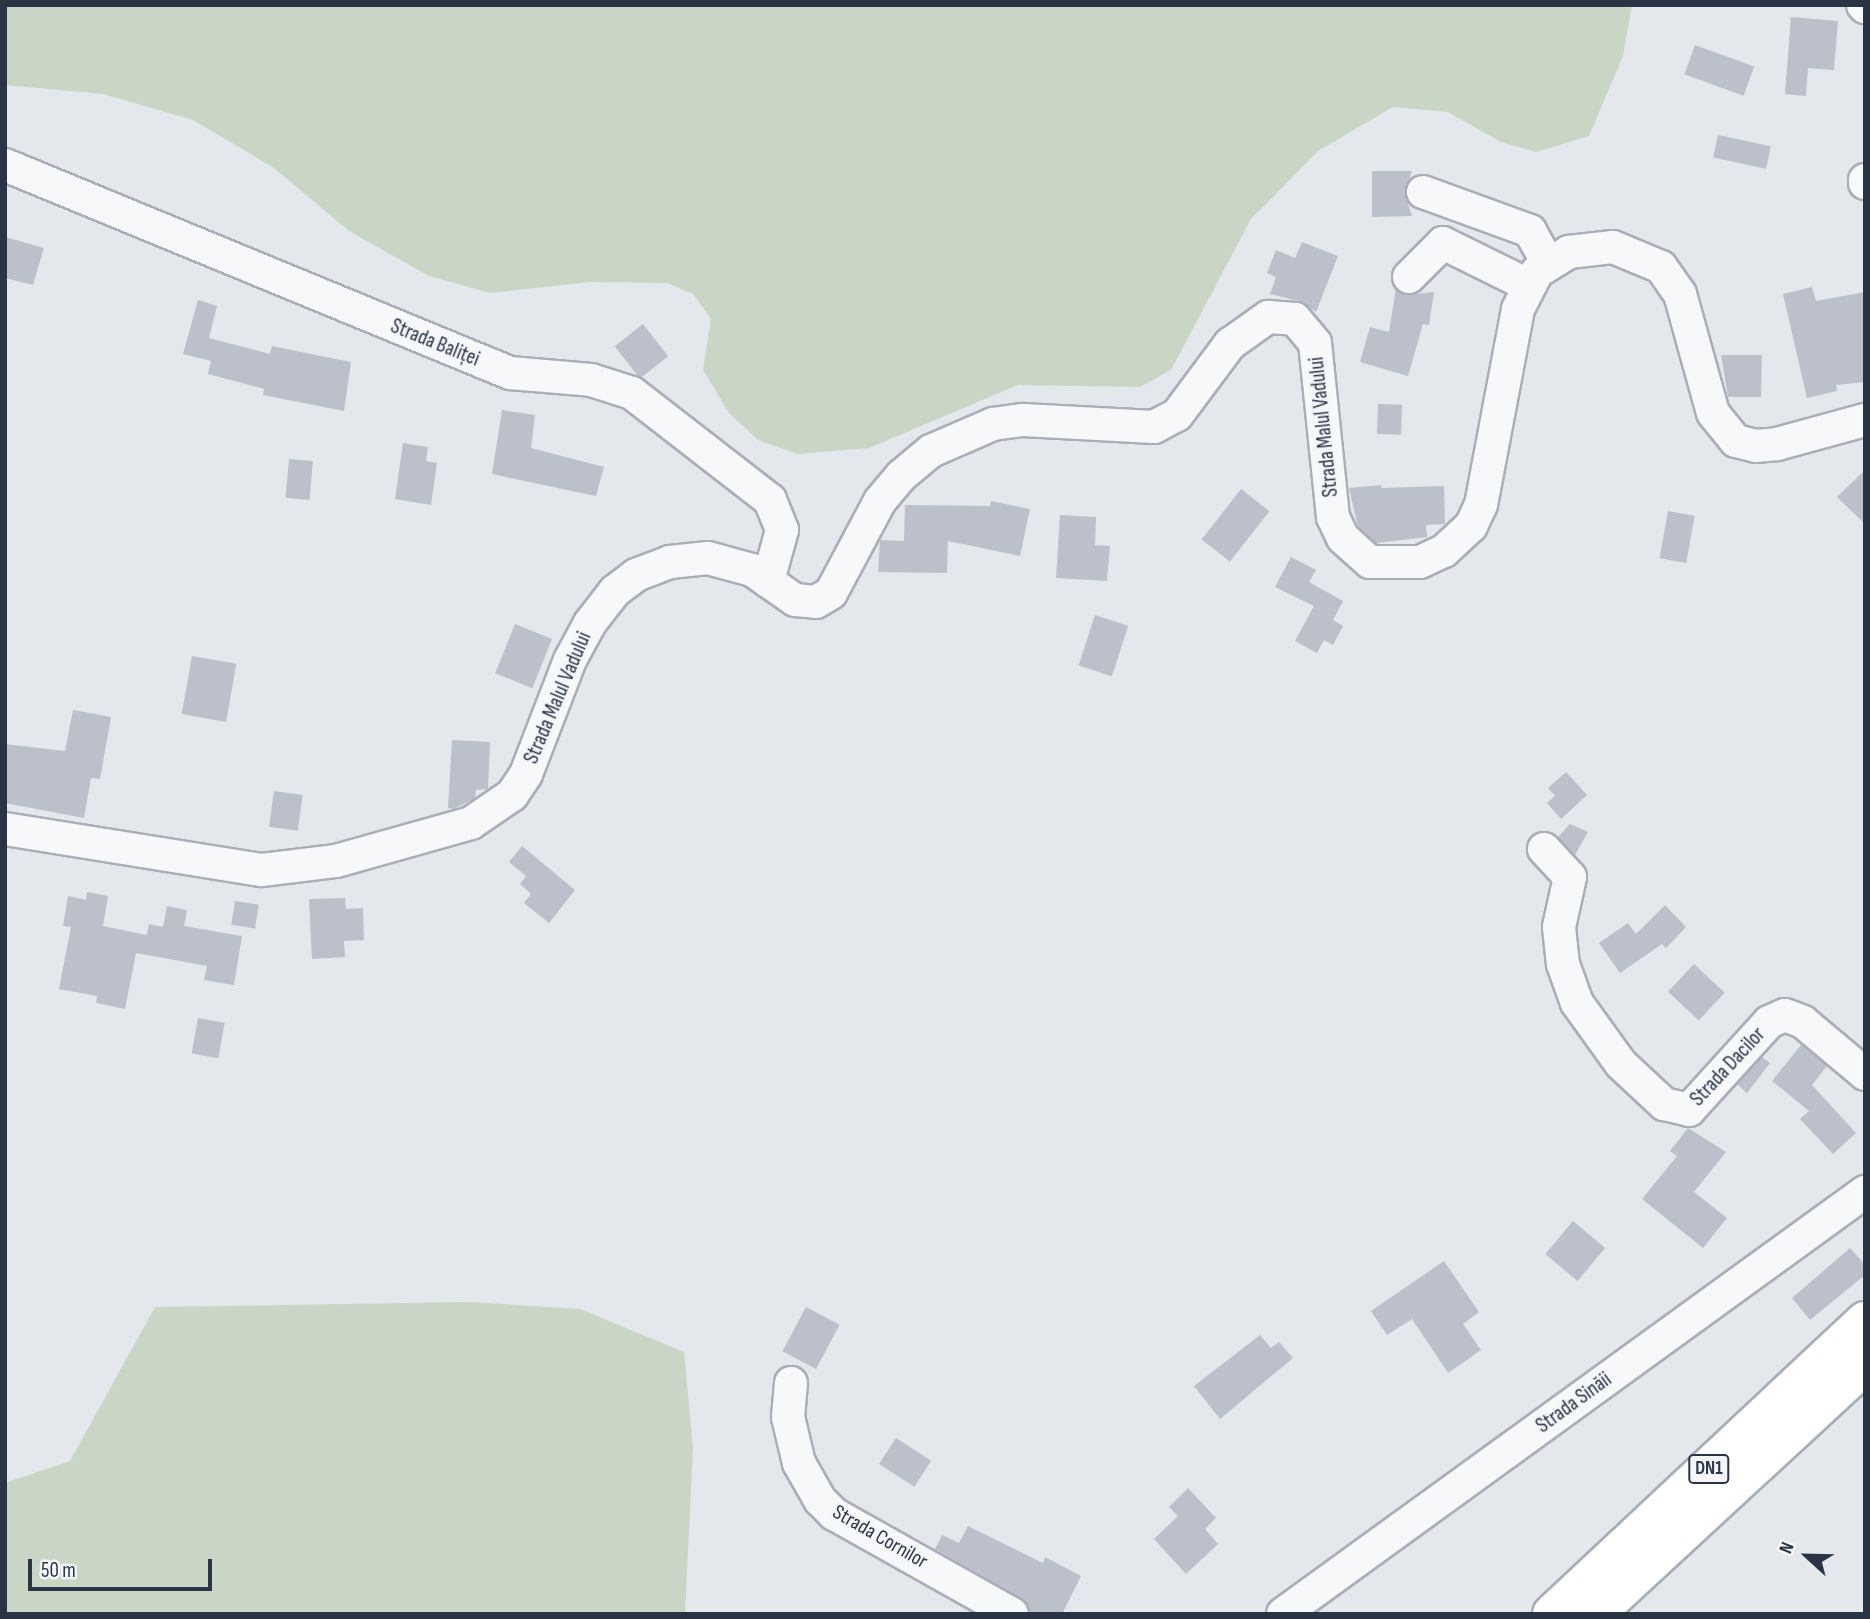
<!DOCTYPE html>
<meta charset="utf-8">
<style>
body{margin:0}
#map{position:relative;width:1870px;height:1619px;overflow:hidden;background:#e4e7ec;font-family:"Sofia Sans Condensed",sans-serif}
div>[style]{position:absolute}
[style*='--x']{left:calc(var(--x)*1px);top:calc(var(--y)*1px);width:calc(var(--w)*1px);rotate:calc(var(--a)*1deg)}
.green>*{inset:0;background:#c9d6c5}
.building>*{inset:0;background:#bbc0ca;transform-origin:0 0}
.roads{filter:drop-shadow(2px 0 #a9aeb7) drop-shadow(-2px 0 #a9aeb7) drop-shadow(0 2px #a9aeb7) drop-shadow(0 -2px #a9aeb7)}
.minor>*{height:32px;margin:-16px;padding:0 16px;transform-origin:16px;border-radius:16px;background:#f7f8fa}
.highway>*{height:38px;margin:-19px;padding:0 19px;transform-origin:19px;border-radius:19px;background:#fff}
span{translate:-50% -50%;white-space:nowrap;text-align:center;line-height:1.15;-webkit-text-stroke:5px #f4f6f9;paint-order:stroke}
.shield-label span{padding:2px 5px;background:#f4f6f9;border:2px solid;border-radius:5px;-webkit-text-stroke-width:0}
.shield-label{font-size:19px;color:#2b3445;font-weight:700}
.street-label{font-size:21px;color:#2b3445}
.frame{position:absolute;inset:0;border:7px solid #2b3445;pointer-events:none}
.north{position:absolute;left:1772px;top:1521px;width:70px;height:70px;-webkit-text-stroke:5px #f4f6f9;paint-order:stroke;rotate:292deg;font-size:19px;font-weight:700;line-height:28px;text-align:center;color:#2b3445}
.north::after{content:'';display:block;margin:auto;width:24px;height:32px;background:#2b3445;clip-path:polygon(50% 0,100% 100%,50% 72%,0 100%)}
.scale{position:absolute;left:28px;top:1559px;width:184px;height:32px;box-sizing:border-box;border:4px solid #2b3445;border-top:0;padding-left:9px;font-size:21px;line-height:24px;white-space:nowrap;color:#2b3445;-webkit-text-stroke:5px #f4f6f9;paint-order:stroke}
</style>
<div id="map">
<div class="green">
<div style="clip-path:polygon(5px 5px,1632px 5px,1623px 56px,1589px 136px,1536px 152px,1501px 142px,1448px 112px,1393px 107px,1318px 151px,1251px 219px,1171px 370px,1140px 387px,1018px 385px,869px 448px,798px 454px,758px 440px,729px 413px,703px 370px,711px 319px,693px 294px,667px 283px,589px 282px,490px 293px,429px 276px,349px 231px,274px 168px,193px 120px,103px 94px,5px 85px)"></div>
<div style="clip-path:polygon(469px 1302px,580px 1309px,684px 1352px,693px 1448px,685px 1614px,5px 1614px,5px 1483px,70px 1461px,155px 1307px)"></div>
</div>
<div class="building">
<div style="clip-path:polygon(1791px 17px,1838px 21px,1834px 70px,1808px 68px,1806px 96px,1785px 94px)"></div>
<div style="left:1695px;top:45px;width:63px;height:31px;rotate:20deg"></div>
<div style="left:1718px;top:135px;width:54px;height:23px;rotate:12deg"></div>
<div style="clip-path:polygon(1372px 171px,1412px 171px,1405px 194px,1412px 216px,1372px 217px)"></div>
<div style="clip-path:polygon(5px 237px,44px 248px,33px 285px,5px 278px)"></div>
<div style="clip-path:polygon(1302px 242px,1338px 256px,1316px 312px,1303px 302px,1270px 294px,1276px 277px,1267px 273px,1276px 250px,1295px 258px)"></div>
<div style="clip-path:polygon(1812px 287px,1816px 301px,1865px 292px,1865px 382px,1836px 385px,1837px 391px,1807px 398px,1783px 294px)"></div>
<div style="clip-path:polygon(1396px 289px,1405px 295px,1434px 292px,1429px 325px,1423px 324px,1408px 376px,1360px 362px,1370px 327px,1389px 332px)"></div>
<div style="clip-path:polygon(198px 300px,217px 306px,209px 338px,270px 354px,272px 346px,351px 362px,344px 411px,263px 395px,264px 389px,208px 374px,211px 361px,183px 354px)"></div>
<div style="left:643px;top:324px;width:41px;height:36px;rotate:52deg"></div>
<div style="clip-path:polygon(1721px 355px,1762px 355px,1761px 397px,1728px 397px)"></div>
<div style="left:1378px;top:404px;width:24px;height:30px;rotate:2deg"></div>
<div style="clip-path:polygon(502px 410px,535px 415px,531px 448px,604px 467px,596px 496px,492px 474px)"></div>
<div style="clip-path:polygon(403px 443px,428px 447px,426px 461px,437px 463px,431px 505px,395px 499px)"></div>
<div style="left:289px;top:459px;width:24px;height:39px;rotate:5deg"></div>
<div style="clip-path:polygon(1865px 470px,1865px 524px,1837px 497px)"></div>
<div style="clip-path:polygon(1381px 485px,1382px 488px,1444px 486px,1445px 524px,1426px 525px,1427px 537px,1376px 543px,1358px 527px,1349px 488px)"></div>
<div style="left:1241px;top:489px;width:36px;height:64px;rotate:38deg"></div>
<div style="clip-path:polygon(991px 501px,1030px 509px,1020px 556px,948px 541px,947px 573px,878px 572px,880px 540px,904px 541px,905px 505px,990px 506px)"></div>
<div style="left:1668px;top:511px;width:27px;height:48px;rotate:10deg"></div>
<div style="clip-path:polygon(1060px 515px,1096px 517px,1095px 545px,1110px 546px,1107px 581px,1056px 578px)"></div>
<div style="clip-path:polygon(1291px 557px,1316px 570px,1309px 582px,1343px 601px,1333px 620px,1343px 626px,1333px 645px,1324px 640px,1317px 653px,1295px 641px,1314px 606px,1275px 587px)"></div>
<div style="left:1095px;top:615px;width:35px;height:53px;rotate:18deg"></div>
<div style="left:515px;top:624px;width:40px;height:53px;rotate:22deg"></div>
<div style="left:192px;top:656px;width:45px;height:59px;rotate:10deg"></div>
<div style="clip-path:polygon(73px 710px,111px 717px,100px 779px,91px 778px,84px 818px,5px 803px,5px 744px,65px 751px)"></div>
<div style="clip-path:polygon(452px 740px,490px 742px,488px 789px,476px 790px,475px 798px,454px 809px,448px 808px)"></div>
<div style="clip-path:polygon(1566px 772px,1587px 795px,1561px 819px,1547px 803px,1555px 796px,1548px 788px)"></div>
<div style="left:274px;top:791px;width:29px;height:36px;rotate:8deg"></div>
<div style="clip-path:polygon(1570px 824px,1588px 832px,1575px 855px,1558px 837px)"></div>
<div style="clip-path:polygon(522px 846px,575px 890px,549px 923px,524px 903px,531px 894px,520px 884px,526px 876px,509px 862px)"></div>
<div style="clip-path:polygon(87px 892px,108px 896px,103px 926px,147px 935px,149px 924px,163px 927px,167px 906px,187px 910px,184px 926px,242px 936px,234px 985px,204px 980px,207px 966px,136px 953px,125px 1009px,96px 1003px,97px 996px,59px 989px,71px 927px,63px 926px,68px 896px,86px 900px)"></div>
<div style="clip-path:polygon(345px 898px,346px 909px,363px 908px,364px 940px,344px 941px,345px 957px,312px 959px,309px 899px)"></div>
<div style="left:235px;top:901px;width:24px;height:24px;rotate:9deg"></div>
<div style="clip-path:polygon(1665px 905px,1686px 927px,1666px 948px,1662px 944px,1620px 973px,1599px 943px,1628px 923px,1636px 934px)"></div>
<div style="left:1694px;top:964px;width:42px;height:38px;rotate:43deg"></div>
<div style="left:198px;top:1018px;width:27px;height:36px;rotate:10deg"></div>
<div style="clip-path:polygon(1801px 1045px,1827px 1066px,1812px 1085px,1856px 1133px,1833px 1154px,1800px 1119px,1809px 1111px,1772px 1081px)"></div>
<div style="clip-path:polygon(1762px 1057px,1770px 1063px,1747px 1093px,1737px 1084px)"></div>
<div style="clip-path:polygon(1688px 1128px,1726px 1152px,1694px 1192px,1727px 1218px,1703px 1248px,1642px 1199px,1677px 1156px,1670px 1151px)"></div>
<div style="left:1573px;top:1221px;width:42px;height:43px;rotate:40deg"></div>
<div style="clip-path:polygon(1850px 1248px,1865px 1265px,1865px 1275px,1810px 1320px,1792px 1298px)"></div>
<div style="clip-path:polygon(1444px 1261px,1479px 1312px,1463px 1324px,1481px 1350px,1448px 1373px,1412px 1319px,1387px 1335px,1371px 1311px)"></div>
<div style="left:806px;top:1307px;width:38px;height:50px;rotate:28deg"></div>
<div style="clip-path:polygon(1260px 1335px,1271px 1348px,1279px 1342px,1293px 1358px,1220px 1419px,1194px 1386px)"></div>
<div style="left:896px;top:1438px;width:42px;height:31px;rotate:33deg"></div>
<div style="clip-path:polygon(1188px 1488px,1216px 1518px,1205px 1529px,1218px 1544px,1186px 1574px,1154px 1539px,1178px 1516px,1169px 1507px)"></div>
<div style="clip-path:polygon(968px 1526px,1043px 1563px,1045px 1557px,1081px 1576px,1062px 1614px,1030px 1614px,1021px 1598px,935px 1549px,942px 1535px,959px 1543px)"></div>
</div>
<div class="roads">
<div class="minor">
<div style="--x:1863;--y:5;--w:3;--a:45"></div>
<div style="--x:5;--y:165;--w:546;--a:22.39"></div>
<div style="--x:510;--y:373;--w:81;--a:4.9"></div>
<div style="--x:591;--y:380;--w:43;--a:17.6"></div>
<div style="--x:632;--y:393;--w:175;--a:37.8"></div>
<div style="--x:770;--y:500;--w:32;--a:68"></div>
<div style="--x:782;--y:530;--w:53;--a:105.4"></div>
<div style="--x:1865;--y:180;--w:3;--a:90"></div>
<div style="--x:1423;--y:192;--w:114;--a:20"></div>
<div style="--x:1530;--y:231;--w:37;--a:61"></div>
<div style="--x:1409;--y:277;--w:48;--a:-45"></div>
<div style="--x:1443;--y:243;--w:95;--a:26.3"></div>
<div style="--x:5;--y:829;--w:260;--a:9.1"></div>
<div style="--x:262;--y:870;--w:75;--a:-6.9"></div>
<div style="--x:336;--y:861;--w:140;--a:-15.7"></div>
<div style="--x:471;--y:823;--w:50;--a:-34.3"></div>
<div style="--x:512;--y:795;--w:25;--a:-56"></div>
<div style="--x:526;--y:774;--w:122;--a:-68.9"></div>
<div style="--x:570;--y:660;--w:42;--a:-61.6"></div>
<div style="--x:590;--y:623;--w:41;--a:-52"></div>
<div style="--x:615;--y:591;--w:26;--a:-37"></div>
<div style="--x:636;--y:575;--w:36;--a:-21"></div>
<div style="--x:670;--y:562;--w:38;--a:-6"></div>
<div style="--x:708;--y:558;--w:46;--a:15.3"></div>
<div style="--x:752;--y:570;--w:52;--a:34.9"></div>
<div style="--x:795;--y:600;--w:21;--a:5"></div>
<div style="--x:816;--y:602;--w:17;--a:-31"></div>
<div style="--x:831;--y:593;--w:104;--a:-62"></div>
<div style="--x:880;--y:501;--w:33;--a:-50"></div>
<div style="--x:901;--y:476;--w:39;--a:-40"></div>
<div style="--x:931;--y:451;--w:68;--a:-23.5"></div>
<div style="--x:993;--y:424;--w:30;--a:-8"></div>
<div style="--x:1023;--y:420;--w:131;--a:3.1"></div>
<div style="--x:1154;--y:427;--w:26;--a:-28"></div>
<div style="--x:1177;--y:415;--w:89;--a:-53.3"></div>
<div style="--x:1230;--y:344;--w:47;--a:-35.4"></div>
<div style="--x:1268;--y:317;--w:27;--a:4"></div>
<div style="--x:1295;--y:319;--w:31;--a:50"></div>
<div style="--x:1315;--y:343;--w:175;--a:84.1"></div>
<div style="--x:1333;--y:517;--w:23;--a:65"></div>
<div style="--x:1343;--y:538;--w:36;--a:42"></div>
<div style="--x:1370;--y:562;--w:50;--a:0"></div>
<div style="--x:1420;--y:562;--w:26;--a:-25"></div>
<div style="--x:1444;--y:551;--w:37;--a:-43"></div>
<div style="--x:1471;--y:526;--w:23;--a:-65"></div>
<div style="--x:1481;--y:505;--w:199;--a:-79.3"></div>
<div style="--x:1518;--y:309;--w:42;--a:-62.8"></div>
<div style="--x:1537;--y:272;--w:38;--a:-32"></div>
<div style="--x:1569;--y:252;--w:44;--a:-6.5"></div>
<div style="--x:1613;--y:247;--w:52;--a:22.6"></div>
<div style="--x:1661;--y:267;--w:33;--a:55"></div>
<div style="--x:1680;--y:294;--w:123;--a:74.5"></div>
<div style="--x:1713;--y:413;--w:36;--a:51"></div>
<div style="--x:1736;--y:441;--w:21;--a:14"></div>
<div style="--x:1756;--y:446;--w:21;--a:-5"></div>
<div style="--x:1777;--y:444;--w:91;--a:-15.3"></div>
<div style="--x:1544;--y:849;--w:38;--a:47"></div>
<div style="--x:1570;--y:877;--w:51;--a:102.4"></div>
<div style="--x:1559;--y:927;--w:37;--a:84"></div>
<div style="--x:1563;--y:964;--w:41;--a:70.3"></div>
<div style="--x:1577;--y:1003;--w:75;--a:54.2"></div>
<div style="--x:1621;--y:1064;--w:59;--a:42.9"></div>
<div style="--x:1664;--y:1104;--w:26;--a:13"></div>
<div style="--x:1689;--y:1110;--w:119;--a:-47.7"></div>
<div style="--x:1769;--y:1022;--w:17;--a:-24"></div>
<div style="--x:1785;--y:1015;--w:19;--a:21"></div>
<div style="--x:1803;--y:1022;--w:81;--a:40"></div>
<div style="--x:791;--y:1383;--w:34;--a:95"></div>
<div style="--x:788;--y:1417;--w:47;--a:76.6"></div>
<div style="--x:799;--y:1463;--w:43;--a:60.4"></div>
<div style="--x:820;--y:1500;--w:20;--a:45"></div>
<div style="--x:834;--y:1514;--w:204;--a:29.3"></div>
<div style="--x:1283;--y:1614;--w:719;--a:-35.95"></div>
</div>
<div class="highway">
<div style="--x:1552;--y:1614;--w:429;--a:-43.1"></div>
<div style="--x:1595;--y:1614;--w:367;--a:-42.7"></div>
</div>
</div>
<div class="shield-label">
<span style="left:1709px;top:1469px">DN1</span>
</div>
<div class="street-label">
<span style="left:435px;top:343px;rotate:22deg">Strada Baliței</span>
<span style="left:1324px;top:427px;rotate:-96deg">Strada Malul Vadului</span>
<span style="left:558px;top:698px;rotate:-67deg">Strada Malul Vadului</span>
<span style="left:1728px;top:1067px;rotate:-47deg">Strada Dacilor</span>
<span style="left:1574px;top:1403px;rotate:-36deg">Strada Sinăii</span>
<span style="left:880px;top:1537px;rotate:30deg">Strada Cornilor</span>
</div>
<div class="frame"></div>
<div class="north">N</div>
<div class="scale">50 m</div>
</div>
